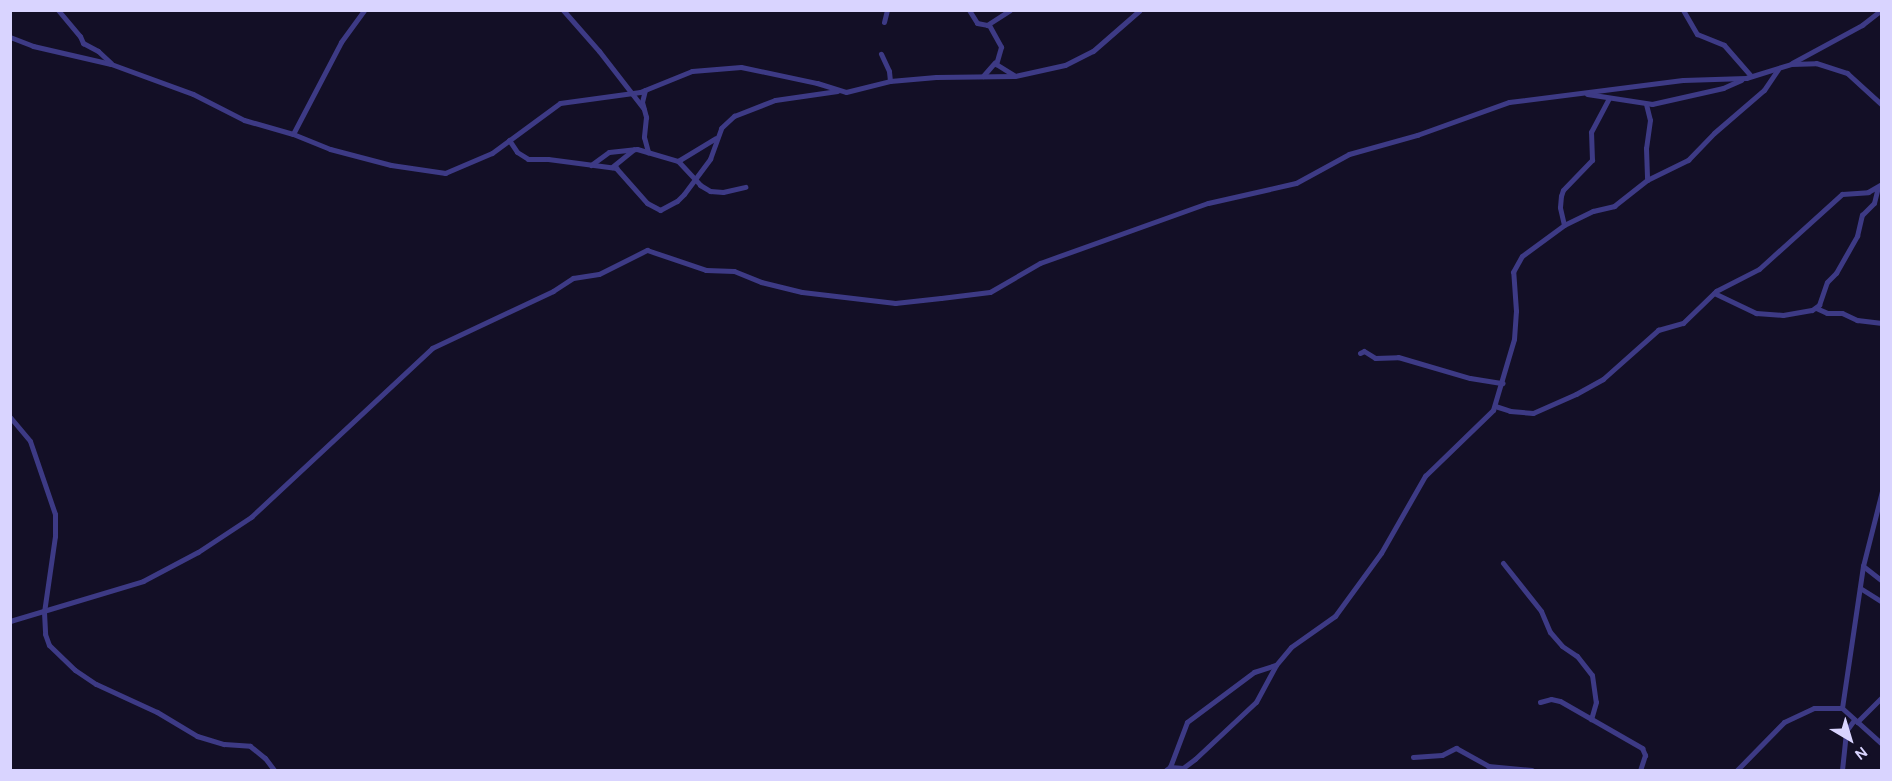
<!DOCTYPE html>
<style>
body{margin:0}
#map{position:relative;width:1892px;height:781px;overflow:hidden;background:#130f26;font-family:Karla,sans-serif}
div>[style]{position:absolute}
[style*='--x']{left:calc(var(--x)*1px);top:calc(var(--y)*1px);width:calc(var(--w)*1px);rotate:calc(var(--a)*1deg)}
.minor>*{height:5px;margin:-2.5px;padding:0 2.5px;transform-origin:2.5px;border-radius:2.5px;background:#3d3a85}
span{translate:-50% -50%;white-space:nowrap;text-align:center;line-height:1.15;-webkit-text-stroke:4.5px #130f26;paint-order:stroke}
.frame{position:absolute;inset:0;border:12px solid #d9d4ff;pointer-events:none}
.north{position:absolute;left:1820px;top:709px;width:60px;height:60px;-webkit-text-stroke:4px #130f26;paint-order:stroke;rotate:142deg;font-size:16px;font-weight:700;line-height:24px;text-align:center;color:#d9d4ff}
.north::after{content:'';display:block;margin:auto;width:21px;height:27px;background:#d9d4ff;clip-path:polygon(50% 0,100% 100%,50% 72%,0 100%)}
</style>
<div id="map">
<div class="minor">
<div style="--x:58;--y:10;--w:34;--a:50"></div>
<div style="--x:80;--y:36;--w:8;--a:67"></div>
<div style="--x:83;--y:43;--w:17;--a:28"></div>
<div style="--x:98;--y:51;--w:18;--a:43"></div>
<div style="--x:563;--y:10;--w:55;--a:48.7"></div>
<div style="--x:599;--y:51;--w:73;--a:52.2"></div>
<div style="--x:969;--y:10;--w:15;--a:58"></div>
<div style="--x:977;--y:23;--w:10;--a:11"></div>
<div style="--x:987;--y:25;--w:27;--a:-33"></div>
<div style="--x:1683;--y:10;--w:28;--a:60"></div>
<div style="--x:1697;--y:34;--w:29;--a:22"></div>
<div style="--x:1724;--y:45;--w:41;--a:48.9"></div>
<div style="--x:884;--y:22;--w:12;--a:-76"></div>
<div style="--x:989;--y:25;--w:25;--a:61"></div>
<div style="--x:1001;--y:47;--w:18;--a:106"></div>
<div style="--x:996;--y:64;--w:22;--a:32"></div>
<div style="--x:1015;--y:76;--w:51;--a:-12.4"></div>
<div style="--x:1065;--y:65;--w:31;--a:-27"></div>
<div style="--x:1093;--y:51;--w:62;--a:-41.1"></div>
<div style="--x:10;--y:37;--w:25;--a:21"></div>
<div style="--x:33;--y:46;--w:80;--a:13"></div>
<div style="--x:111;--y:64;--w:87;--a:20.1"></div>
<div style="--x:193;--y:94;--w:57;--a:27"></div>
<div style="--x:244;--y:120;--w:51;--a:15.9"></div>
<div style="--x:293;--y:134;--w:40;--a:22"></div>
<div style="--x:330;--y:149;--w:63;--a:14.7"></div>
<div style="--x:391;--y:165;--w:55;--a:8.4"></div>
<div style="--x:445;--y:173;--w:51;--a:-23.1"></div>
<div style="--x:492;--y:153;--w:84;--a:-36.3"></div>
<div style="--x:560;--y:103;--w:81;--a:-7.8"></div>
<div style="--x:640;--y:92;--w:56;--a:-22"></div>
<div style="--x:692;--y:71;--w:49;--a:-4.7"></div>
<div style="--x:741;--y:67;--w:78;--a:11.9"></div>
<div style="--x:817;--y:83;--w:30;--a:17"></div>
<div style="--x:846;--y:92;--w:45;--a:-14"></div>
<div style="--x:890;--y:81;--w:10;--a:-96"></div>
<div style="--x:889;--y:71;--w:19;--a:-115"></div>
<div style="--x:1792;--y:63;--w:80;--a:-28.5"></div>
<div style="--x:1862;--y:25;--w:24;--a:-38"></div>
<div style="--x:983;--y:76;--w:18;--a:-49"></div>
<div style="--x:890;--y:81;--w:46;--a:-5"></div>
<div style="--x:936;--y:77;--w:78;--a:-0.7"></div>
<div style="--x:645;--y:90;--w:12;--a:104"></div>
<div style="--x:642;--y:102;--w:16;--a:75"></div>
<div style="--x:646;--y:117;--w:20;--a:96"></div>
<div style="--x:644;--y:137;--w:16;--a:75"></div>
<div style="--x:1587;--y:94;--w:66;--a:8.7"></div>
<div style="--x:1652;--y:104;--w:73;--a:-12.7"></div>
<div style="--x:1723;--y:88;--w:20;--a:-24"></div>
<div style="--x:1646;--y:104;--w:16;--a:76"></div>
<div style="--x:1650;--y:120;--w:28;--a:98"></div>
<div style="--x:1646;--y:148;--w:32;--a:88"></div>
<div style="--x:293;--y:134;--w:104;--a:-62.4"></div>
<div style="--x:341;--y:42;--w:39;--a:-54"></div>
<div style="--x:509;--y:140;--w:14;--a:56"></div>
<div style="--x:517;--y:152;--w:13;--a:32"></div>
<div style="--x:528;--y:159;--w:20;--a:0"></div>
<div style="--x:548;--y:159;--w:69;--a:7.5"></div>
<div style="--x:616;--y:168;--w:47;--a:48.5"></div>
<div style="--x:647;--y:203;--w:15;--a:28"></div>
<div style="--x:660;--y:210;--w:19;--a:-28"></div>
<div style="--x:677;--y:201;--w:10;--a:-45"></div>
<div style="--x:684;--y:194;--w:44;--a:-53.4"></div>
<div style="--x:710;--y:159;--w:33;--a:-70"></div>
<div style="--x:721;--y:128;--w:18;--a:-43"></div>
<div style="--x:734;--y:116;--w:44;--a:-21.3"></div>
<div style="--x:775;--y:100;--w:63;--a:-8.3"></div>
<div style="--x:678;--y:161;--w:44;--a:-31.2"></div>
<div style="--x:591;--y:165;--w:22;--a:-36"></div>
<div style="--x:609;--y:152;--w:28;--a:-6"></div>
<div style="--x:637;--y:149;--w:43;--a:16.3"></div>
<div style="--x:678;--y:161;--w:33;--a:47"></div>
<div style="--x:700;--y:185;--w:12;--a:31"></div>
<div style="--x:710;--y:191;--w:13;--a:4"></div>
<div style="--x:723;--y:192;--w:23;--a:-13"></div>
<div style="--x:612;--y:167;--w:28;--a:-39"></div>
<div style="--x:1564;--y:225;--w:18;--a:-103"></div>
<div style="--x:1560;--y:207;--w:11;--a:-85"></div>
<div style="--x:1561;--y:196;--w:6;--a:-72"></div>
<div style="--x:1563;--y:190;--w:42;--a:-46"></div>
<div style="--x:1592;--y:160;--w:28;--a:-92"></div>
<div style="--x:1591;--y:132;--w:38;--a:-62"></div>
<div style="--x:1714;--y:293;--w:47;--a:25.5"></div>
<div style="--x:1756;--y:313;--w:27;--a:4"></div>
<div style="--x:1783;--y:315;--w:29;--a:-10"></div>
<div style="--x:1812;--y:310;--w:9;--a:-36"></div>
<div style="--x:1819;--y:305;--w:24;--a:-71"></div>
<div style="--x:1827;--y:282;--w:13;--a:-45"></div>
<div style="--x:1836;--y:273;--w:43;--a:-60.4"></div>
<div style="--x:1857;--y:236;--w:22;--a:-77"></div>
<div style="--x:1862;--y:215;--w:17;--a:-45"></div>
<div style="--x:1874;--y:203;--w:16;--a:-76"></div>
<div style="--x:1816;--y:308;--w:12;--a:24"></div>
<div style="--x:1827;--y:313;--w:15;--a:0"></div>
<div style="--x:1842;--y:313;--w:17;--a:25"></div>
<div style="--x:1857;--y:320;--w:25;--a:7"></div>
<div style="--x:1360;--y:353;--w:4;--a:-27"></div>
<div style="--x:1364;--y:351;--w:13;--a:32"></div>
<div style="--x:1375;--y:358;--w:23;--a:-2"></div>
<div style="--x:1398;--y:357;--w:75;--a:16.3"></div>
<div style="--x:1470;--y:378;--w:33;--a:9"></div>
<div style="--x:1495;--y:406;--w:16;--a:18"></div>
<div style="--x:1510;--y:411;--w:23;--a:5"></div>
<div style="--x:1533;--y:413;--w:47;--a:-23.8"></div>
<div style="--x:1576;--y:394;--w:31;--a:-29"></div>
<div style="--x:1603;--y:379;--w:74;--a:-41.7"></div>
<div style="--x:1658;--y:330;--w:26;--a:-16"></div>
<div style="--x:1683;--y:323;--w:46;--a:-44.1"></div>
<div style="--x:1716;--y:291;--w:48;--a:-27.1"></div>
<div style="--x:1759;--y:269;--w:112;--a:-42.1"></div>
<div style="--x:1842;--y:194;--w:26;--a:-4"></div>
<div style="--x:1868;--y:192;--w:16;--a:-30"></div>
<div style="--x:10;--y:417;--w:31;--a:50"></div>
<div style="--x:30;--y:441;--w:77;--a:71.1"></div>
<div style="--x:55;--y:514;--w:22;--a:90"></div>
<div style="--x:55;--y:536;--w:77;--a:98.2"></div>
<div style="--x:44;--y:612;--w:22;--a:87"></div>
<div style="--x:45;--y:634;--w:12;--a:70"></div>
<div style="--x:49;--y:645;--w:36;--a:44"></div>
<div style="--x:75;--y:670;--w:25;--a:34"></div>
<div style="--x:96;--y:684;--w:67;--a:24.7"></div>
<div style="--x:157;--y:712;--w:47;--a:31"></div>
<div style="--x:197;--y:736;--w:28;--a:17"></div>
<div style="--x:224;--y:744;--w:26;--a:4"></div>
<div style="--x:250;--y:746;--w:19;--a:39"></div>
<div style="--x:265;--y:758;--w:15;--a:53"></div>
<div style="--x:1503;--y:563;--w:61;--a:51.6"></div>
<div style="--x:1541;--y:611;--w:23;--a:67"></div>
<div style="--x:1550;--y:632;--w:18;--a:49"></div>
<div style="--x:1562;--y:646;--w:18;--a:34"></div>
<div style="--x:1577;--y:656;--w:24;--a:52"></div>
<div style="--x:1592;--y:675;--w:27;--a:82"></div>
<div style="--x:1596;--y:702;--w:18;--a:106"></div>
<div style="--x:1863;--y:566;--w:24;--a:38"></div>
<div style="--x:1860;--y:588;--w:26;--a:32"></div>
<div style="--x:10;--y:621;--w:139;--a:-16.7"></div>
<div style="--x:143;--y:581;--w:62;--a:-27.8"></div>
<div style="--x:198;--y:552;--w:64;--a:-33.4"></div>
<div style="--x:251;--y:517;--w:248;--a:-43"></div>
<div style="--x:432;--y:348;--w:134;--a:-25.2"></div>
<div style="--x:553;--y:291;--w:24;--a:-33"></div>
<div style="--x:573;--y:278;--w:26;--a:-9"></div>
<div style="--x:599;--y:274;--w:54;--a:-26.6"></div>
<div style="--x:647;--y:250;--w:62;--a:18.7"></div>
<div style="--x:706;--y:270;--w:28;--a:2"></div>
<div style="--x:734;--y:271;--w:29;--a:22"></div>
<div style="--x:761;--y:282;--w:42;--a:13.7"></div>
<div style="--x:802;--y:292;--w:94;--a:6.7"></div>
<div style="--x:895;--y:303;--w:46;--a:-6.2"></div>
<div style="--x:941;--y:298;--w:49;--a:-7"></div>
<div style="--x:990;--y:292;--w:58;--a:-30.1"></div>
<div style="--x:1040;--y:263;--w:178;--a:-19.7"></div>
<div style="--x:1208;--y:203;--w:90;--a:-12.8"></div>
<div style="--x:1296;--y:183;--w:60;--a:-28.7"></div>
<div style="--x:1349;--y:154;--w:71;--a:-15.6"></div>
<div style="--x:1417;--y:135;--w:98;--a:-19.7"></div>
<div style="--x:1509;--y:102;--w:175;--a:-7.2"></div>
<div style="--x:1683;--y:80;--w:63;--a:-1.8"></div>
<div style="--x:1746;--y:78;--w:47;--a:-17.3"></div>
<div style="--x:1791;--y:64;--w:25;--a:-2"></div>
<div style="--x:1816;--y:63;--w:33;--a:18"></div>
<div style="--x:1847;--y:73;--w:47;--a:42.4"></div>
<div style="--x:1540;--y:702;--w:11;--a:-15"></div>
<div style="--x:1551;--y:699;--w:9;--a:13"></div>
<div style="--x:1560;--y:701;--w:95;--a:29.8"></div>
<div style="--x:1642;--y:748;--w:8;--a:67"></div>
<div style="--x:1645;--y:755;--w:16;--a:108"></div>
<div style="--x:1842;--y:708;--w:144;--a:-81.6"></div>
<div style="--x:1863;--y:566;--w:77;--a:-75.8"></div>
<div style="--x:1857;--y:722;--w:35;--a:-45"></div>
<div style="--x:1413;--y:757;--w:29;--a:-4"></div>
<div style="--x:1442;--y:755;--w:16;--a:-27"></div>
<div style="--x:1456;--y:748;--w:37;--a:29"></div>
<div style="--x:1488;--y:766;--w:44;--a:5.2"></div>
<div style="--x:1170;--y:767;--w:48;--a:-69.3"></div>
<div style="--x:1187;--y:722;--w:84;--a:-36.7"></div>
<div style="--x:1254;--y:672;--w:23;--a:-18"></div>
<div style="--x:1166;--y:770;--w:5;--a:-37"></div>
<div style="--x:1170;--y:767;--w:13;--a:4"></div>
<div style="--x:1183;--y:768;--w:15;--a:-37"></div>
<div style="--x:1195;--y:759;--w:83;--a:-43.1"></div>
<div style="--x:1256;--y:702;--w:42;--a:-61.6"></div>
<div style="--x:1276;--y:665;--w:23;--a:-50"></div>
<div style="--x:1291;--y:647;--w:54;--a:-35.2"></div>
<div style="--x:1335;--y:616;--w:78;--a:-53.9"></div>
<div style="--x:1381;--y:553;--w:89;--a:-60.3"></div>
<div style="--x:1425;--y:476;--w:95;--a:-44.1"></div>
<div style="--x:1493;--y:410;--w:74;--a:-73.5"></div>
<div style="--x:1514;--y:339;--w:28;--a:-86"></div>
<div style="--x:1516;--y:311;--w:39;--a:-94"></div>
<div style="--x:1513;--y:272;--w:18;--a:-61"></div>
<div style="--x:1522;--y:256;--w:52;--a:-36.4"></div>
<div style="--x:1564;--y:225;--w:32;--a:-26"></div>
<div style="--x:1593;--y:211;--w:22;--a:-13"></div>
<div style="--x:1614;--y:206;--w:42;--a:-38.2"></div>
<div style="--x:1647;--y:180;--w:46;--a:-26"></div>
<div style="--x:1688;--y:160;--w:37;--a:-46"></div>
<div style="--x:1714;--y:133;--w:66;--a:-40.7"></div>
<div style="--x:1764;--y:90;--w:25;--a:-56"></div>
<div style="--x:1737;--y:770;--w:67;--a:-45.6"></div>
<div style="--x:1784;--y:722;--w:33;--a:-25"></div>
<div style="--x:1814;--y:708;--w:28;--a:0"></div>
<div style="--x:1842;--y:708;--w:54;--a:42"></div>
<div style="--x:1842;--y:770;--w:39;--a:-84"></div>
<div style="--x:1846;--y:731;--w:14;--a:-54"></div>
</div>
<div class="frame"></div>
<div class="north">N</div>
</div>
